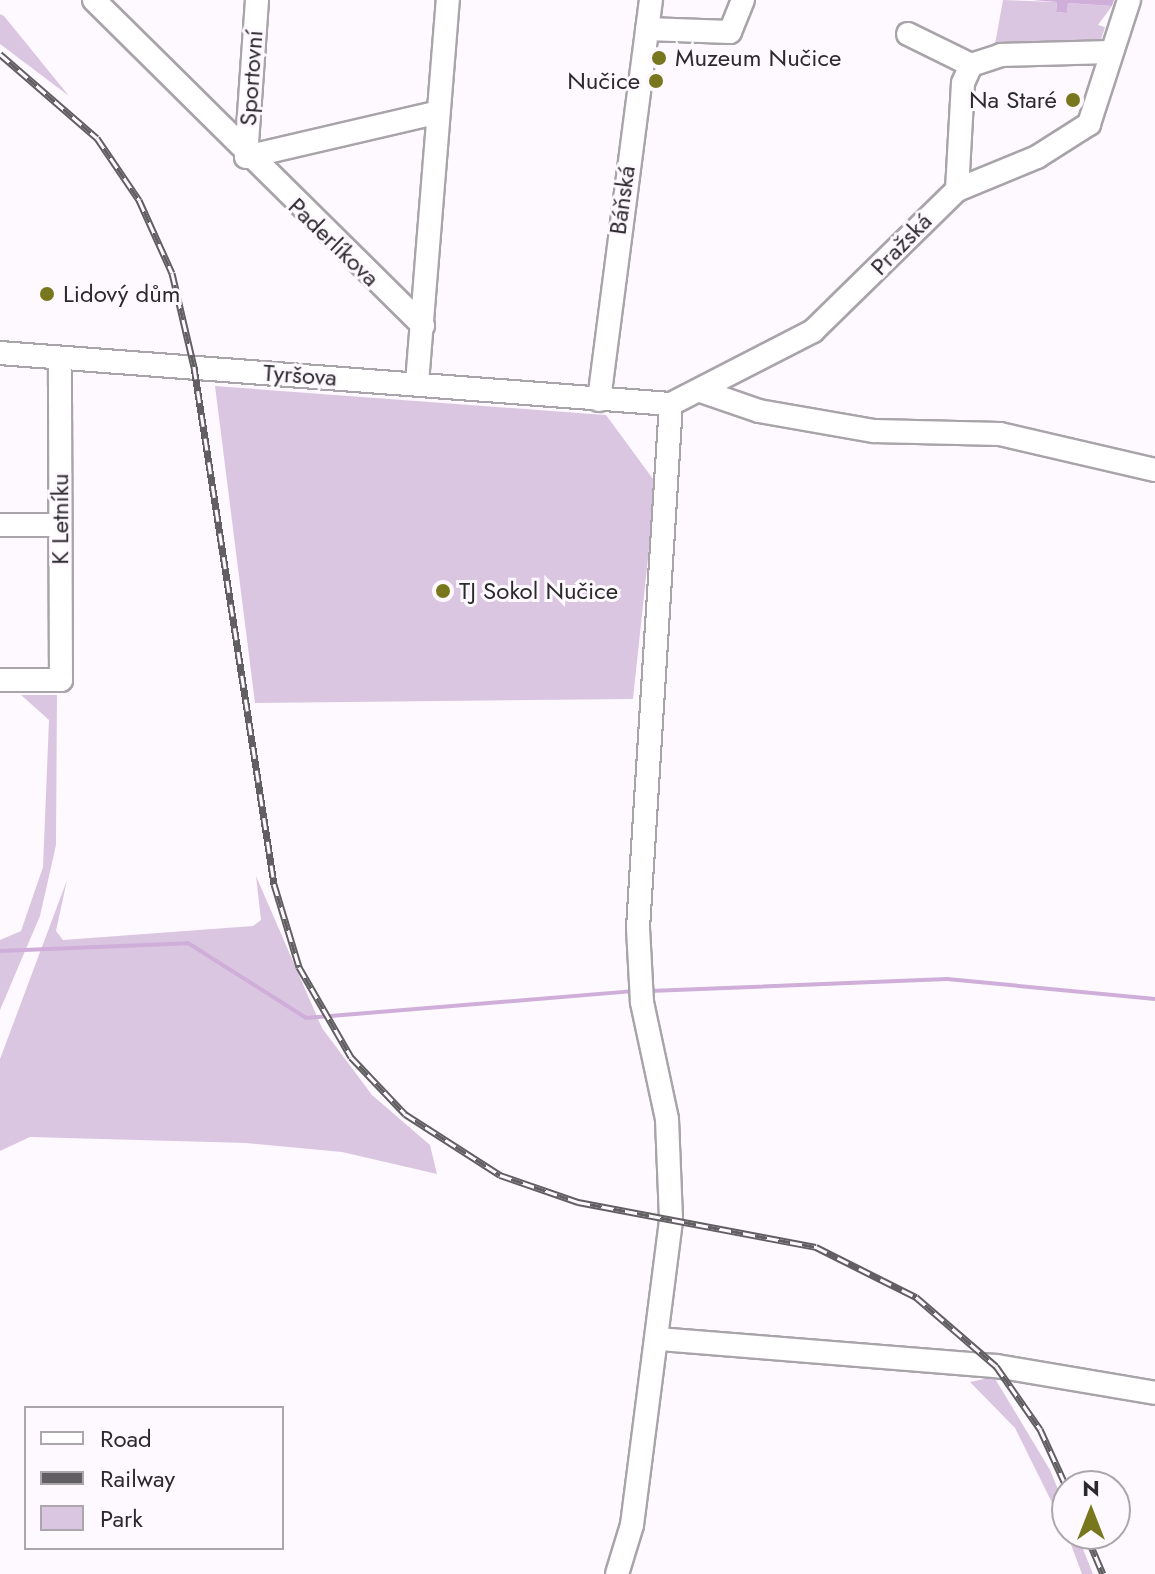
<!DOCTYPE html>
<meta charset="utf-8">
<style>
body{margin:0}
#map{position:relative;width:1155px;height:1574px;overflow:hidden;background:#fef9ff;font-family:Jost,sans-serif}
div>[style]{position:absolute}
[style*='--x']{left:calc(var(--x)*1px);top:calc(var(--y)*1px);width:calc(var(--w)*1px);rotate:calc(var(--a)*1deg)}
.green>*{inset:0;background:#dbc6e2}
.water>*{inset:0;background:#cfaed9}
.stream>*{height:4px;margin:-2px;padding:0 2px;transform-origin:2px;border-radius:2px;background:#cfaed9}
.roads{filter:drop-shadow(2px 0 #a8a4a9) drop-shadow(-2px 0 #a8a4a9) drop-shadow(0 2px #a8a4a9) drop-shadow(0 -2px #a8a4a9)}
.minor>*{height:22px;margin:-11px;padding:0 11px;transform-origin:11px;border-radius:11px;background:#fff}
.rail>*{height:7px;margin-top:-3.5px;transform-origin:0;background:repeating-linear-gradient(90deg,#fef9ff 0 12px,#615f62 0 24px);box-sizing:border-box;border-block:2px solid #615f62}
.dots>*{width:22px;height:22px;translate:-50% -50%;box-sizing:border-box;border:4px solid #fef9ff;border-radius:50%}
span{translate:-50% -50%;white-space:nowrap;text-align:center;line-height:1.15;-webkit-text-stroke:6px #fef9ff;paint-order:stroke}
.poi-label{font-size:24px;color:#2b2a2c}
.left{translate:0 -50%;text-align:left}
.right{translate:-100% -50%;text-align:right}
.street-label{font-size:24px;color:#2b2a2c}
.legend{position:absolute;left:24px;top:1406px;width:260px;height:144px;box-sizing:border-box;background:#fef9ff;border:2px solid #aaa6ab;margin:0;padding:10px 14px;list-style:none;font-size:24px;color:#2b2a2c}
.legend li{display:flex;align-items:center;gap:16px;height:40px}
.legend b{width:40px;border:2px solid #aaa6ab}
.north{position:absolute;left:1051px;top:1470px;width:80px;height:80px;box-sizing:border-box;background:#fef9ff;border:2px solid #aaa6ab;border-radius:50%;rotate:0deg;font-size:22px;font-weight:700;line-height:32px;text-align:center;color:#2b2a2c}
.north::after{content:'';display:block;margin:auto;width:28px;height:36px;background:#79771d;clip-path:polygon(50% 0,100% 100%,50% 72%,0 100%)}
</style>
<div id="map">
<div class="green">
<div style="clip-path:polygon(1003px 0,1057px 2px,1056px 12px,1067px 13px,1068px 3px,1112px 6px,1098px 25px,1105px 27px,1099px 46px,995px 44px)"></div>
<div style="clip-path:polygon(0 14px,4px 16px,69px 96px,0 44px)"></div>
<div style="clip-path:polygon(215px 386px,606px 415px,656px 483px,633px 699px,255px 703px)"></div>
<div style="clip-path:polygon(21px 695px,57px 695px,56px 845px,40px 916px,0 1010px,0 940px,21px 931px,43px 867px,49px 720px)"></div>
<div style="clip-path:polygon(256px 876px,322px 1028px,372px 1095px,430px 1145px,437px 1174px,342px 1152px,246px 1143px,30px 1137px,0 1151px,0 1059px,67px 880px,56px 931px,63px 940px,253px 926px,261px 920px)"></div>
<div style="clip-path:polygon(994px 1377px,1050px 1470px,1067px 1511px,1067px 1533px,1015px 1428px,970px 1382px)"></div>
<div style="clip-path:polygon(1067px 1534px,1077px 1534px,1093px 1574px,1082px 1574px)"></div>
</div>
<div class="water">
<div style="clip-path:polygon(1032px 0,1114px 0,1112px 6px,1068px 3px,1067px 13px,1056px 12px,1057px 2px)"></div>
</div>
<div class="stream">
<div style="--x:0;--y:951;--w:188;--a:-2.4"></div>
<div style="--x:188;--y:943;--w:140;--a:32.4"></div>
<div style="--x:306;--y:1018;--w:328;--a:-4.7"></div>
<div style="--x:650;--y:991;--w:297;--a:-2.3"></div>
<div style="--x:947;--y:979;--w:209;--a:5.5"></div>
</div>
<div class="roads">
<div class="minor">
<div style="--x:94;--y:0;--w:463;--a:44.7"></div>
<div style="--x:257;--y:0;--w:157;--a:94"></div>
<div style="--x:246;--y:157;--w:194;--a:-13.1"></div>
<div style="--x:647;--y:29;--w:83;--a:2.1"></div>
<div style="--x:730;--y:32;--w:35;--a:-68"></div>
<div style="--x:908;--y:34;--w:70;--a:26.2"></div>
<div style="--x:957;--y:190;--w:107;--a:-86.8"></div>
<div style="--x:963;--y:83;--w:20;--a:-66"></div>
<div style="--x:971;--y:65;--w:32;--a:-18"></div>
<div style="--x:1001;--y:55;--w:109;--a:-1.6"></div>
<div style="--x:0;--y:353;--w:673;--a:4.35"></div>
<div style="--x:671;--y:404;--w:160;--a:-27.2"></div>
<div style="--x:813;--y:331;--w:202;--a:-44.4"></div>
<div style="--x:957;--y:190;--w:87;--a:-22.4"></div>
<div style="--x:1037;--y:157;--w:62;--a:-32.4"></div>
<div style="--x:1089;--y:124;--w:130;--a:-72.1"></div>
<div style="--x:417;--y:383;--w:384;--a:-85.4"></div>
<div style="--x:701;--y:391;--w:61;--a:19"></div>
<div style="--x:759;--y:411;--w:117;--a:9.9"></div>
<div style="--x:874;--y:431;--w:126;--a:1.4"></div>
<div style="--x:1000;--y:434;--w:159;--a:13.1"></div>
<div style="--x:599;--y:400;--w:403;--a:-82.6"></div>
<div style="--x:0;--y:525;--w:59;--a:0"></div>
<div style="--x:0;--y:680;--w:61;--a:0"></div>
<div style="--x:61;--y:680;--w:322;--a:-90.2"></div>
<div style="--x:659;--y:1339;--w:338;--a:4.6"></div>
<div style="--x:996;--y:1366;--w:161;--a:9.6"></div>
<div style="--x:617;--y:1574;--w:51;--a:-73"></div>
<div style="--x:632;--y:1525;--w:308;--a:-82.7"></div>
<div style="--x:671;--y:1219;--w:100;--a:-92.3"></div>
<div style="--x:667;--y:1119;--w:120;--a:-102.1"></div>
<div style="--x:642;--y:1002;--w:74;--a:-93.1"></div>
<div style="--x:638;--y:928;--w:525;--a:-86.4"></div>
</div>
</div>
<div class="rail">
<div style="--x:0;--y:54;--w:128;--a:40.9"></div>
<div style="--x:97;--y:138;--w:75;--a:55.9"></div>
<div style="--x:139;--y:200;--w:80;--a:65.7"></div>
<div style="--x:172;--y:273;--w:97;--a:76.8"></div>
<div style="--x:194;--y:367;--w:523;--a:81.2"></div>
<div style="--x:274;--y:884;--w:87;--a:73.2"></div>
<div style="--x:299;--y:967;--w:104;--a:60"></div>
<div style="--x:351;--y:1057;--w:79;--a:46.5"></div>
<div style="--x:405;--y:1114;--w:113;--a:32.7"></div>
<div style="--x:500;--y:1175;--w:83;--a:19.1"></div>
<div style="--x:578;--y:1202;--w:242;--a:10.7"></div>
<div style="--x:816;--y:1247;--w:112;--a:26.6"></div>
<div style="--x:916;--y:1297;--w:106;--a:40.8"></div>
<div style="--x:996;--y:1366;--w:77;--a:55.1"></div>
<div style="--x:1040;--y:1429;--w:65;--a:65.4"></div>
<div style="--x:1086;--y:1534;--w:43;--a:67"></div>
</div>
<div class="dots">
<div style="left:659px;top:58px;background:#79771d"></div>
<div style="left:656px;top:81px;background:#79771d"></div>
<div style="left:1073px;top:100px;background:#79771d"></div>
<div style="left:47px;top:294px;background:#79771d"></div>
<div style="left:443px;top:591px;background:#79771d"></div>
</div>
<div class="poi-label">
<span class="left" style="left:675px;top:58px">Muzeum Nučice</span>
<span class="right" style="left:640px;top:81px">Nučice</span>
<span class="right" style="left:1057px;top:100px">Na Staré</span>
<span class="left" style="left:63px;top:294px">Lidový dům</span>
<span class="left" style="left:459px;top:591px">TJ Sokol Nučice</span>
</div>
<div class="street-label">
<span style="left:251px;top:78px;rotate:-86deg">Sportovní</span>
<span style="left:622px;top:200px;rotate:-82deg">Báňská</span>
<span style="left:334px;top:242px;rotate:44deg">Paderlíkova</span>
<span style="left:901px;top:244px;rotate:-46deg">Pražská</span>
<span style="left:300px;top:375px;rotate:4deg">Tyršova</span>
<span style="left:60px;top:519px;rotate:-90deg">K Letníku</span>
</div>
<ul class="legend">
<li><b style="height:10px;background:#fff"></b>Road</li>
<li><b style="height:10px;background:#615f62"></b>Railway</li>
<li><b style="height:22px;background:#dbc6e2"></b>Park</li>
</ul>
<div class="north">N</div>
</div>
